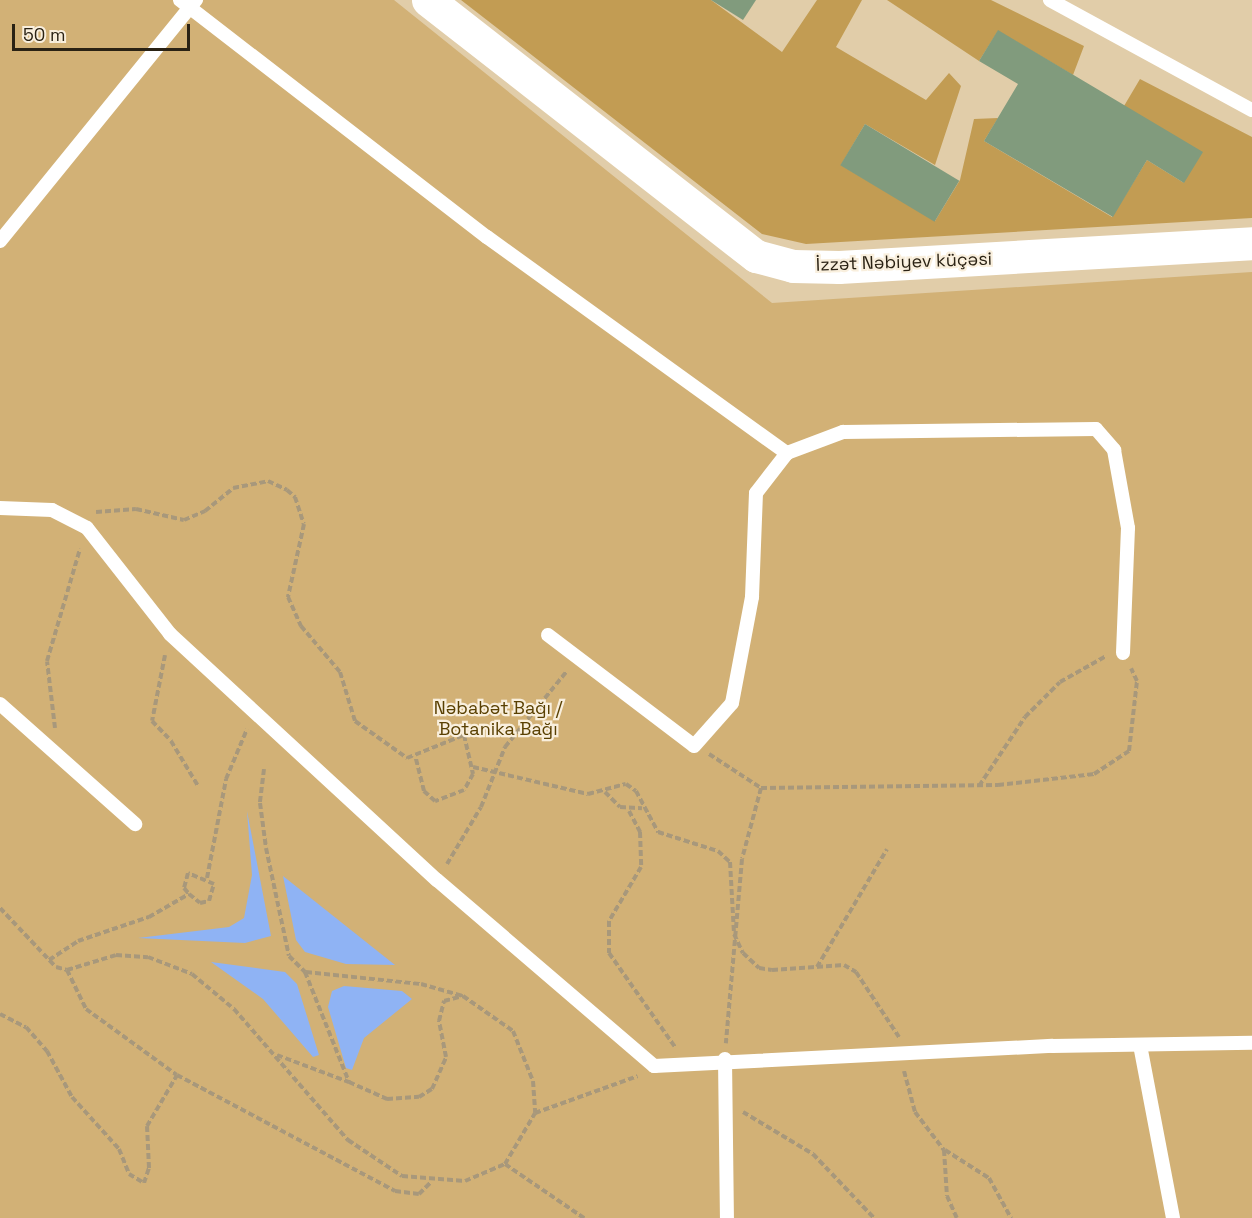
<!DOCTYPE html>
<meta charset="utf-8">
<style>
body{margin:0}
#map{position:relative;width:1252px;height:1218px;overflow:hidden;background:#e1cda9;font-family:"Space Grotesk",sans-serif}
div>[style]{position:absolute}
[style*='--x']{left:calc(var(--x)*1px);top:calc(var(--y)*1px);width:calc(var(--w)*1px);rotate:calc(var(--a)*1deg)}
.green>*{inset:0;background:#d2b176}
.forest>*{inset:0;background:#c29c53}
.water>*{inset:0;background:#8fb3f4}
.building>*{inset:0;background:#819b7d;transform-origin:0 0}
.path>*{height:4px;margin-top:-2px;transform-origin:0;background:repeating-linear-gradient(90deg,#a8987b 0 6px,transparent 0 9px)}
.service>*{height:14px;margin:-7px;padding:0 7px;transform-origin:7px;border-radius:7px;background:#fff}
.secondary>*{height:33px;margin:-16.5px;padding:0 16.5px;transform-origin:16.5px;border-radius:16.5px;background:#fff}
span{translate:-50% -50%;white-space:nowrap;text-align:center;line-height:1.15;-webkit-text-stroke:4.5px #f9efdd;paint-order:stroke}
.street-label{font-size:18px;color:#2a2214}
.park-label{font-size:18px;color:#5a4002}
.scale{position:absolute;left:12px;top:24px;width:178px;height:27px;box-sizing:border-box;border:3px solid #2a2214;border-top:0;padding-left:8px;font-size:18px;line-height:21px;white-space:nowrap;color:#2a2214;-webkit-text-stroke:4px #f9efdd;paint-order:stroke}
</style>
<div id="map">
<div class="green">
<div style="clip-path:polygon(0 0,394px 0,772px 303px,1252px 272px,1252px 1218px,0 1218px)"></div>
</div>
<div class="forest">
<div style="clip-path:polygon(461px 0,711px 0,782px 52px,817px 0,862px 0,836px 47px,926px 100px,949px 73px,961px 86px,935px 165px,865px 124px,841px 165px,935px 221px,960px 180px,974px 119px,998px 118px,984px 141px,1112px 217px,1147px 160px,1184px 183px,1124px 106px,1140px 79px,1252px 137px,1252px 218px,806px 244px,762px 234px)"></div>
<div style="clip-path:polygon(887px 0,991px 0,1084px 46px,1073px 75px,998px 31px,979px 61px)"></div>
</div>
<div class="water">
<div style="clip-path:polygon(247px 811px,271px 936px,245px 943px,138px 938px,229px 927px,244px 918px,252px 875px)"></div>
<div style="clip-path:polygon(283px 876px,395px 965px,346px 964px,305px 952px,296px 940px)"></div>
<div style="clip-path:polygon(211px 962px,285px 972px,297px 984px,319px 1055px,313px 1057px,263px 999px)"></div>
<div style="clip-path:polygon(344px 986px,402px 991px,412px 999px,364px 1038px,352px 1070px,346px 1068px,328px 1007px,332px 991px)"></div>
</div>
<div class="building">
<div style="clip-path:polygon(711px 0,756px 0,743px 20px)"></div>
<div style="clip-path:polygon(998px 30px,1203px 152px,1184px 183px,1147px 160px,1113px 217px,984px 141px,1018px 84px,979px 61px)"></div>
<div style="left:865px;top:124px;width:110px;height:48px;rotate:31deg"></div>
</div>
<div class="path">
<div style="--x:96;--y:512;--w:40;--a:-4.3"></div>
<div style="--x:136;--y:509;--w:49;--a:12.9"></div>
<div style="--x:184;--y:520;--w:23;--a:-23"></div>
<div style="--x:205;--y:511;--w:36;--a:-39"></div>
<div style="--x:233;--y:488;--w:36;--a:-11"></div>
<div style="--x:268;--y:481;--w:21;--a:25"></div>
<div style="--x:287;--y:490;--w:11;--a:41"></div>
<div style="--x:295;--y:497;--w:28;--a:72"></div>
<div style="--x:304;--y:524;--w:75;--a:102.4"></div>
<div style="--x:288;--y:597;--w:32;--a:66"></div>
<div style="--x:301;--y:626;--w:60;--a:49.7"></div>
<div style="--x:340;--y:672;--w:51;--a:73"></div>
<div style="--x:355;--y:721;--w:64;--a:35.4"></div>
<div style="--x:407;--y:758;--w:61;--a:-22"></div>
<div style="--x:464;--y:735;--w:40;--a:77"></div>
<div style="--x:473;--y:774;--w:18;--a:119"></div>
<div style="--x:464;--y:790;--w:31;--a:159"></div>
<div style="--x:435;--y:801;--w:15;--a:-138"></div>
<div style="--x:424;--y:791;--w:36;--a:-104"></div>
<div style="--x:165;--y:655;--w:67;--a:101.1"></div>
<div style="--x:152;--y:721;--w:28;--a:46"></div>
<div style="--x:171;--y:741;--w:52;--a:59"></div>
<div style="--x:55;--y:728;--w:67;--a:-96.8"></div>
<div style="--x:47;--y:661;--w:117;--a:-73.6"></div>
<div style="--x:709;--y:754;--w:62;--a:33.2"></div>
<div style="--x:761;--y:788;--w:73;--a:105"></div>
<div style="--x:742;--y:859;--w:185;--a:95"></div>
<div style="--x:473;--y:767;--w:118;--a:13.2"></div>
<div style="--x:588;--y:794;--w:39;--a:-15"></div>
<div style="--x:626;--y:784;--w:12;--a:35"></div>
<div style="--x:636;--y:791;--w:47;--a:61.8"></div>
<div style="--x:658;--y:832;--w:63;--a:17.6"></div>
<div style="--x:718;--y:851;--w:16;--a:43"></div>
<div style="--x:730;--y:862;--w:72;--a:86.8"></div>
<div style="--x:734;--y:934;--w:21;--a:65"></div>
<div style="--x:743;--y:953;--w:22;--a:43"></div>
<div style="--x:759;--y:968;--w:13;--a:9"></div>
<div style="--x:772;--y:970;--w:72;--a:-4"></div>
<div style="--x:844;--y:965;--w:14;--a:30"></div>
<div style="--x:856;--y:972;--w:78;--a:56.5"></div>
<div style="--x:264;--y:769;--w:34;--a:97"></div>
<div style="--x:260;--y:803;--w:45;--a:82.4"></div>
<div style="--x:266;--y:848;--w:110;--a:78"></div>
<div style="--x:289;--y:956;--w:23;--a:45"></div>
<div style="--x:305;--y:972;--w:118;--a:68.2"></div>
<div style="--x:349;--y:1082;--w:42;--a:24.1"></div>
<div style="--x:387;--y:1099;--w:32;--a:-4"></div>
<div style="--x:419;--y:1097;--w:15;--a:-32"></div>
<div style="--x:432;--y:1089;--w:35;--a:-66"></div>
<div style="--x:446;--y:1057;--w:37;--a:-101"></div>
<div style="--x:439;--y:1021;--w:21;--a:-76"></div>
<div style="--x:444;--y:1001;--w:20;--a:-15"></div>
<div style="--x:979;--y:786;--w:83;--a:-56.3"></div>
<div style="--x:1025;--y:717;--w:49;--a:-45"></div>
<div style="--x:1060;--y:682;--w:53;--a:-29.5"></div>
<div style="--x:761;--y:788;--w:237;--a:-0.7"></div>
<div style="--x:998;--y:785;--w:97;--a:-6.5"></div>
<div style="--x:1094;--y:774;--w:42;--a:-33.3"></div>
<div style="--x:1129;--y:751;--w:70;--a:-83.5"></div>
<div style="--x:1137;--y:681;--w:14;--a:-115"></div>
<div style="--x:605;--y:792;--w:21;--a:45"></div>
<div style="--x:620;--y:807;--w:22;--a:3"></div>
<div style="--x:629;--y:811;--w:24;--a:62"></div>
<div style="--x:640;--y:832;--w:35;--a:88"></div>
<div style="--x:641;--y:867;--w:63;--a:120.7"></div>
<div style="--x:609;--y:921;--w:32;--a:90"></div>
<div style="--x:609;--y:953;--w:115;--a:54.9"></div>
<div style="--x:447;--y:864;--w:66;--a:-59.2"></div>
<div style="--x:481;--y:807;--w:65;--a:-68.2"></div>
<div style="--x:505;--y:747;--w:98;--a:-50.8"></div>
<div style="--x:207;--y:878;--w:101;--a:-79.1"></div>
<div style="--x:226;--y:779;--w:54;--a:-67.2"></div>
<div style="--x:0;--y:908;--w:81;--a:46.5"></div>
<div style="--x:56;--y:967;--w:11;--a:15"></div>
<div style="--x:67;--y:970;--w:51;--a:-17"></div>
<div style="--x:116;--y:955;--w:32;--a:4"></div>
<div style="--x:148;--y:957;--w:47;--a:21.1"></div>
<div style="--x:192;--y:974;--w:55;--a:39.8"></div>
<div style="--x:234;--y:1009;--w:174;--a:49"></div>
<div style="--x:348;--y:1140;--w:65;--a:33.7"></div>
<div style="--x:402;--y:1176;--w:63;--a:4.5"></div>
<div style="--x:465;--y:1181;--w:43;--a:-23"></div>
<div style="--x:505;--y:1164;--w:59;--a:-59.5"></div>
<div style="--x:49;--y:960;--w:35;--a:-33"></div>
<div style="--x:78;--y:941;--w:75;--a:-18.7"></div>
<div style="--x:149;--y:917;--w:46;--a:-29.9"></div>
<div style="--x:189;--y:894;--w:14;--a:39"></div>
<div style="--x:200;--y:903;--w:9;--a:-13"></div>
<div style="--x:209;--y:901;--w:18;--a:-74"></div>
<div style="--x:214;--y:884;--w:28;--a:-157"></div>
<div style="--x:188;--y:873;--w:16;--a:105"></div>
<div style="--x:184;--y:888;--w:8;--a:50"></div>
<div style="--x:817;--y:967;--w:137;--a:-59.3"></div>
<div style="--x:67;--y:970;--w:43;--a:64"></div>
<div style="--x:86;--y:1009;--w:112;--a:36"></div>
<div style="--x:177;--y:1075;--w:247;--a:28"></div>
<div style="--x:395;--y:1191;--w:24;--a:7"></div>
<div style="--x:419;--y:1194;--w:17;--a:-45"></div>
<div style="--x:306;--y:972;--w:116;--a:6"></div>
<div style="--x:421;--y:984;--w:44;--a:15.9"></div>
<div style="--x:463;--y:996;--w:61;--a:35"></div>
<div style="--x:513;--y:1031;--w:54;--a:68.2"></div>
<div style="--x:533;--y:1081;--w:32;--a:86"></div>
<div style="--x:535;--y:1113;--w:109;--a:-19.8"></div>
<div style="--x:0;--y:1014;--w:29;--a:27"></div>
<div style="--x:26;--y:1027;--w:32;--a:49"></div>
<div style="--x:47;--y:1051;--w:52;--a:61.5"></div>
<div style="--x:72;--y:1097;--w:70;--a:47.9"></div>
<div style="--x:119;--y:1149;--w:27;--a:68"></div>
<div style="--x:129;--y:1174;--w:17;--a:31"></div>
<div style="--x:144;--y:1183;--w:16;--a:-72"></div>
<div style="--x:149;--y:1168;--w:42;--a:-92.7"></div>
<div style="--x:147;--y:1126;--w:59;--a:-59.5"></div>
<div style="--x:277;--y:1055;--w:77;--a:20.6"></div>
<div style="--x:904;--y:1071;--w:42;--a:75"></div>
<div style="--x:915;--y:1112;--w:48;--a:52.7"></div>
<div style="--x:944;--y:1150;--w:46;--a:86.3"></div>
<div style="--x:947;--y:1196;--w:24;--a:66"></div>
<div style="--x:743;--y:1112;--w:82;--a:31"></div>
<div style="--x:813;--y:1154;--w:88;--a:46.4"></div>
<div style="--x:945;--y:1150;--w:52;--a:32.5"></div>
<div style="--x:989;--y:1178;--w:46;--a:61.2"></div>
<div style="--x:505;--y:1164;--w:96;--a:34.4"></div>
</div>
<div class="service">
<div style="--x:180;--y:0;--w:388;--a:37.7"></div>
<div style="--x:487;--y:237;--w:370;--a:35.8"></div>
<div style="--x:1050;--y:0;--w:230;--a:28.6"></div>
<div style="--x:0;--y:241;--w:311;--a:-50.9"></div>
<div style="--x:0;--y:508;--w:52;--a:2.2"></div>
<div style="--x:52;--y:510;--w:39;--a:27"></div>
<div style="--x:87;--y:528;--w:135;--a:51.9"></div>
<div style="--x:170;--y:634;--w:363;--a:42.7"></div>
<div style="--x:437;--y:880;--w:286;--a:40.6"></div>
<div style="--x:654;--y:1066;--w:399;--a:-2.9"></div>
<div style="--x:1052;--y:1046;--w:200;--a:-0.9"></div>
<div style="--x:548;--y:635;--w:183;--a:37.2"></div>
<div style="--x:694;--y:746;--w:57;--a:-48.5"></div>
<div style="--x:732;--y:703;--w:108;--a:-79.3"></div>
<div style="--x:752;--y:597;--w:104;--a:-87.8"></div>
<div style="--x:756;--y:493;--w:51;--a:-52.2"></div>
<div style="--x:787;--y:453;--w:60;--a:-20.6"></div>
<div style="--x:843;--y:432;--w:253;--a:-0.7"></div>
<div style="--x:1096;--y:429;--w:28;--a:49"></div>
<div style="--x:1114;--y:450;--w:79;--a:79.8"></div>
<div style="--x:1128;--y:528;--w:125;--a:92.3"></div>
<div style="--x:0;--y:704;--w:181;--a:41.6"></div>
<div style="--x:1140;--y:1045;--w:176;--a:79.2"></div>
<div style="--x:725;--y:1059;--w:159;--a:89.3"></div>
</div>
<div class="secondary">
<div style="--x:428;--y:0;--w:416;--a:38"></div>
<div style="--x:756;--y:256;--w:38;--a:15"></div>
<div style="--x:793;--y:266;--w:46;--a:1.2"></div>
<div style="--x:839;--y:267;--w:414;--a:-3.3"></div>
</div>
<div class="street-label">
<span style="left:904px;top:262px;rotate:-2deg">İzzət Nəbiyev küçəsi</span>
</div>
<div class="park-label">
<span style="left:498px;top:719px">Nəbabət Bağı /<br>Botanika Bağı</span>
</div>
<div class="scale">50 m</div>
</div>
